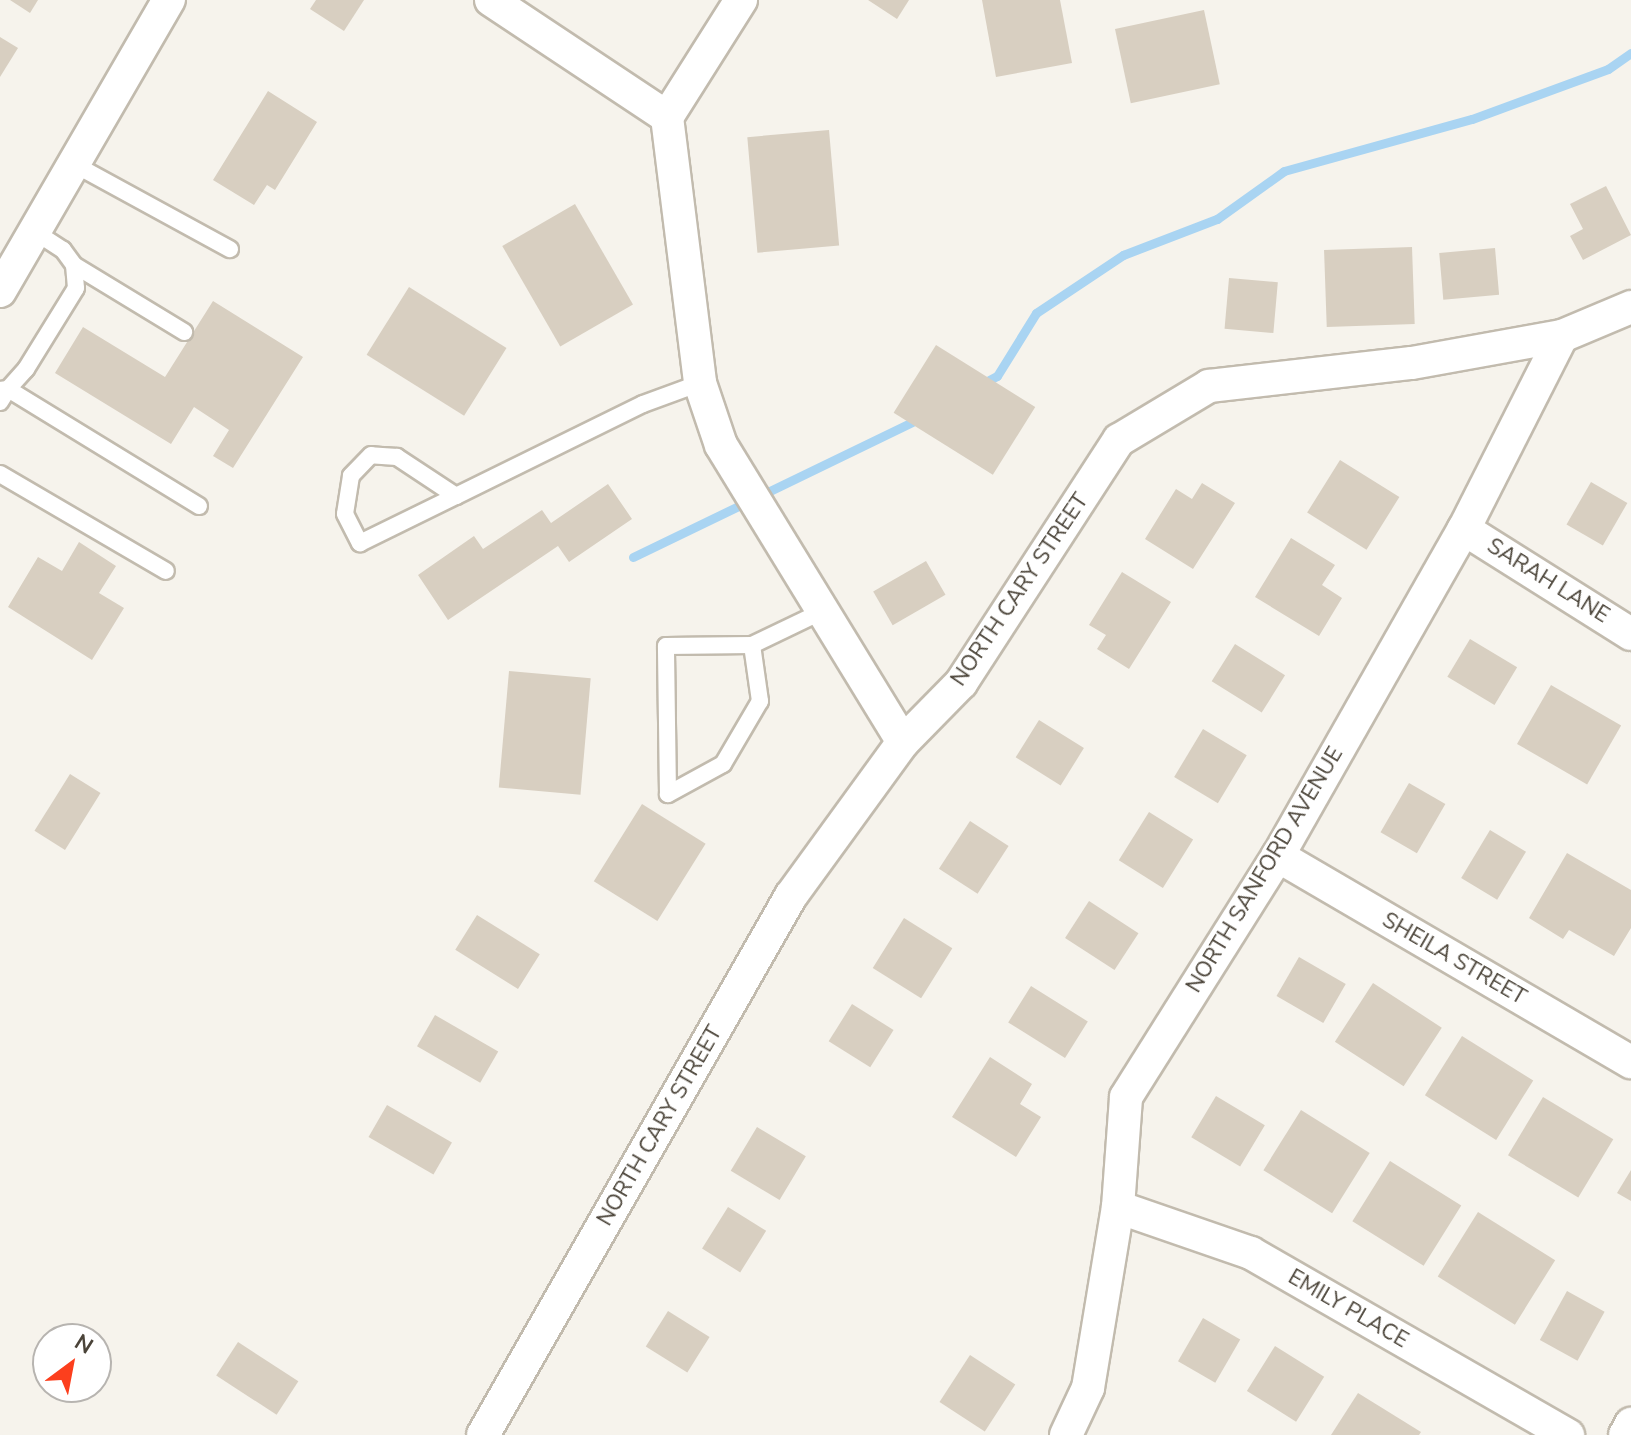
<!DOCTYPE html>
<style>
body{margin:0}
#map{position:relative;width:1631px;height:1435px;overflow:hidden;background:#f6f3ec;font-family:"Nunito Sans",sans-serif}
div>[style]{position:absolute}
[style*='--x']{left:calc(var(--x)*1px);top:calc(var(--y)*1px);width:calc(var(--w)*1px);rotate:calc(var(--a)*1deg)}
.stream>*{height:9px;margin:-4.5px;padding:0 4.5px;transform-origin:4.5px;border-radius:4.5px;background:#a9d4f2}
.building>*{inset:0;background:#d8cfc1;transform-origin:0 0}
.roads{filter:drop-shadow(2px 0 #c2bbae) drop-shadow(-2px 0 #c2bbae) drop-shadow(0 2px #c2bbae) drop-shadow(0 -2px #c2bbae)}
.service>*{height:16px;margin:-8px;padding:0 8px;transform-origin:8px;border-radius:8px;background:#fff}
.minor>*{height:32px;margin:-16px;padding:0 16px;transform-origin:16px;border-radius:16px;background:#fff}
span{translate:-50% -50%;white-space:nowrap;text-align:center;line-height:1.15;-webkit-text-stroke:6px #fff;paint-order:stroke}
.street-label{font-size:22px;color:#4b4439}
.north{position:absolute;left:32px;top:1323px;width:80px;height:80px;box-sizing:border-box;background:#fff;border:2px solid #b7b4b0;border-radius:50%;rotate:32deg;font-size:22px;font-weight:700;line-height:32px;text-align:center;color:#4b4439}
.north::after{content:'';display:block;margin:auto;width:28px;height:36px;background:#fc3f1d;clip-path:polygon(50% 0,100% 100%,50% 72%,0 100%)}
</style>
<div id="map">
<div class="stream">
<div style="--x:980;--y:385;--w:19;--a:-28"></div>
<div style="--x:997;--y:376;--w:74;--a:-58.2"></div>
<div style="--x:1036;--y:313;--w:105;--a:-33.7"></div>
<div style="--x:1123;--y:255;--w:101;--a:-21"></div>
<div style="--x:1217;--y:219;--w:82;--a:-35.6"></div>
<div style="--x:1284;--y:171;--w:195;--a:-15.5"></div>
<div style="--x:1472;--y:119;--w:145;--a:-20.2"></div>
<div style="--x:1608;--y:69;--w:28;--a:-35"></div>
<div style="--x:633;--y:557;--w:317;--a:-25.8"></div>
</div>
<div class="building">
<div style="clip-path:polygon(10px 0,38px 0,30px 13px)"></div>
<div style="clip-path:polygon(316px 0,364px 0,344px 31px,310px 9px)"></div>
<div style="clip-path:polygon(868px 0,909px 0,897px 19px)"></div>
<div style="clip-path:polygon(982px 0,1060px 0,1072px 63px,996px 77px)"></div>
<div style="left:1204px;top:10px;width:76px;height:91px;rotate:78deg"></div>
<div style="clip-path:polygon(0 37px,18px 48px,0 77px)"></div>
<div style="clip-path:polygon(268px 91px,317px 122px,275px 190px,267px 185px,254px 205px,213px 180px)"></div>
<div style="left:829px;top:130px;width:116px;height:82px;rotate:85deg"></div>
<div style="clip-path:polygon(1606px 186px,1631px 235px,1583px 260px,1570px 236px,1583px 229px,1570px 204px)"></div>
<div style="left:575px;top:204px;width:116px;height:84px;rotate:60deg"></div>
<div style="left:1412px;top:247px;width:77px;height:88px;rotate:88deg"></div>
<div style="left:1495px;top:248px;width:47px;height:56px;rotate:85deg"></div>
<div style="left:1229px;top:278px;width:49px;height:51px;rotate:5deg"></div>
<div style="left:409px;top:287px;width:115px;height:80px;rotate:32deg"></div>
<div style="clip-path:polygon(213px 301px,303px 357px,233px 468px,213px 456px,229px 430px,194px 407px,171px 444px,55px 373px,83px 327px,165px 377px)"></div>
<div style="left:936px;top:345px;width:117px;height:80px;rotate:32deg"></div>
<div style="left:1340px;top:460px;width:70px;height:62px;rotate:32deg"></div>
<div style="left:1591px;top:482px;width:42px;height:49px;rotate:30deg"></div>
<div style="clip-path:polygon(1202px 483px,1235px 503px,1193px 569px,1145px 539px,1176px 489px,1192px 499px)"></div>
<div style="clip-path:polygon(608px 484px,632px 519px,569px 562px,558px 546px,448px 620px,418px 575px,474px 536px,483px 549px,542px 510px,551px 523px)"></div>
<div style="clip-path:polygon(1291px 538px,1335px 565px,1322px 585px,1342px 598px,1319px 636px,1255px 597px)"></div>
<div style="clip-path:polygon(79px 542px,116px 566px,99px 593px,124px 608px,92px 660px,8px 607px,38px 557px,62px 571px)"></div>
<div style="left:926px;top:561px;width:39px;height:61px;rotate:60deg"></div>
<div style="clip-path:polygon(1122px 572px,1171px 602px,1129px 669px,1097px 649px,1106px 635px,1089px 625px)"></div>
<div style="left:1470px;top:639px;width:55px;height:44px;rotate:31deg"></div>
<div style="left:1235px;top:644px;width:59px;height:44px;rotate:32deg"></div>
<div style="left:509px;top:671px;width:82px;height:117px;rotate:5deg"></div>
<div style="left:1551px;top:685px;width:81px;height:68px;rotate:30deg"></div>
<div style="left:1039px;top:720px;width:53px;height:44px;rotate:32deg"></div>
<div style="left:1203px;top:729px;width:51px;height:56px;rotate:31deg"></div>
<div style="left:70px;top:774px;width:36px;height:67px;rotate:32deg"></div>
<div style="left:1409px;top:783px;width:42px;height:57px;rotate:30deg"></div>
<div style="left:642px;top:804px;width:75px;height:91px;rotate:32deg"></div>
<div style="left:1149px;top:812px;width:52px;height:57px;rotate:32deg"></div>
<div style="left:970px;top:821px;width:46px;height:57px;rotate:33deg"></div>
<div style="left:1490px;top:830px;width:42px;height:56px;rotate:31deg"></div>
<div style="clip-path:polygon(1567px 853px,1631px 890px,1631px 928px,1614px 956px,1569px 930px,1563px 939px,1529px 918px)"></div>
<div style="left:1089px;top:901px;width:59px;height:44px;rotate:33deg"></div>
<div style="left:477px;top:915px;width:74px;height:41px;rotate:32deg"></div>
<div style="left:904px;top:918px;width:57px;height:59px;rotate:32deg"></div>
<div style="left:1299px;top:957px;width:54px;height:45px;rotate:30deg"></div>
<div style="left:1373px;top:983px;width:82px;height:70px;rotate:33deg"></div>
<div style="left:1031px;top:986px;width:67px;height:43px;rotate:32deg"></div>
<div style="left:852px;top:1004px;width:49px;height:44px;rotate:32deg"></div>
<div style="left:435px;top:1015px;width:73px;height:36px;rotate:30deg"></div>
<div style="left:1462px;top:1036px;width:84px;height:70px;rotate:32deg"></div>
<div style="clip-path:polygon(990px 1057px,1032px 1084px,1020px 1104px,1041px 1117px,1016px 1157px,952px 1117px)"></div>
<div style="left:1216px;top:1096px;width:57px;height:48px;rotate:31deg"></div>
<div style="left:1543px;top:1097px;width:82px;height:68px;rotate:31deg"></div>
<div style="left:387px;top:1105px;width:75px;height:37px;rotate:30deg"></div>
<div style="left:1301px;top:1110px;width:81px;height:71px;rotate:32deg"></div>
<div style="left:757px;top:1127px;width:57px;height:51px;rotate:31deg"></div>
<div style="left:1390px;top:1161px;width:84px;height:71px;rotate:32deg"></div>
<div style="clip-path:polygon(1631px 1170px,1631px 1201px,1617px 1193px)"></div>
<div style="left:728px;top:1207px;width:45px;height:49px;rotate:32deg"></div>
<div style="left:1478px;top:1212px;width:91px;height:76px;rotate:32deg"></div>
<div style="left:1567px;top:1291px;width:43px;height:56px;rotate:29deg"></div>
<div style="left:668px;top:1311px;width:49px;height:42px;rotate:32deg"></div>
<div style="left:1203px;top:1318px;width:43px;height:50px;rotate:30deg"></div>
<div style="left:238px;top:1342px;width:72px;height:40px;rotate:33deg"></div>
<div style="left:1275px;top:1346px;width:58px;height:53px;rotate:32deg"></div>
<div style="left:970px;top:1355px;width:54px;height:56px;rotate:33deg"></div>
<div style="clip-path:polygon(1358px 1393px,1421px 1432px,1419px 1435px,1331px 1435px)"></div>
</div>
<div class="roads">
<div class="service">
<div style="--x:72;--y:163;--w:180;--a:28.6"></div>
<div style="--x:74;--y:265;--w:129;--a:31.3"></div>
<div style="--x:0;--y:390;--w:8;--a:-7"></div>
<div style="--x:8;--y:389;--w:27;--a:-48"></div>
<div style="--x:26;--y:369;--w:95;--a:-58.3"></div>
<div style="--x:76;--y:288;--w:23;--a:-95"></div>
<div style="--x:74;--y:265;--w:19;--a:-126"></div>
<div style="--x:63;--y:250;--w:33;--a:-147"></div>
<div style="--x:0;--y:402;--w:15;--a:-58"></div>
<div style="--x:8;--y:389;--w:224;--a:31.5"></div>
<div style="--x:0;--y:474;--w:192;--a:30.3"></div>
<div style="--x:456;--y:496;--w:71;--a:-146.5"></div>
<div style="--x:397;--y:457;--w:26;--a:-176"></div>
<div style="--x:371;--y:455;--w:29;--a:134"></div>
<div style="--x:351;--y:476;--w:38;--a:99"></div>
<div style="--x:345;--y:514;--w:33;--a:63"></div>
<div style="--x:360;--y:543;--w:107;--a:-26.1"></div>
<div style="--x:456;--y:496;--w:208;--a:-26.2"></div>
<div style="--x:643;--y:404;--w:61;--a:-20.2"></div>
<div style="--x:752;--y:645;--w:57;--a:81.9"></div>
<div style="--x:760;--y:701;--w:73;--a:120.4"></div>
<div style="--x:723;--y:764;--w:63;--a:151.4"></div>
<div style="--x:668;--y:794;--w:148;--a:-90.8"></div>
<div style="--x:666;--y:646;--w:86;--a:-0.7"></div>
<div style="--x:752;--y:645;--w:79;--a:-25.6"></div>
</div>
<div class="minor">
<div style="--x:491;--y:0;--w:211;--a:33.6"></div>
<div style="--x:741;--y:0;--w:138;--a:122.3"></div>
<div style="--x:667;--y:117;--w:268;--a:82.9"></div>
<div style="--x:700;--y:383;--w:65;--a:71.3"></div>
<div style="--x:721;--y:445;--w:348;--a:58.5"></div>
<div style="--x:0;--y:291;--w:337;--a:-59.9"></div>
<div style="--x:1464;--y:529;--w:197;--a:32.2"></div>
<div style="--x:1278;--y:856;--w:409;--a:30.3"></div>
<div style="--x:1118;--y:1207;--w:141;--a:19.1"></div>
<div style="--x:1251;--y:1253;--w:366;--a:29.9"></div>
<div style="--x:483;--y:1435;--w:621;--a:-60.26"></div>
<div style="--x:791;--y:896;--w:190;--a:-54"></div>
<div style="--x:903;--y:742;--w:83;--a:-45.5"></div>
<div style="--x:961;--y:683;--w:290;--a:-57"></div>
<div style="--x:1119;--y:440;--w:105;--a:-31"></div>
<div style="--x:1209;--y:386;--w:204;--a:-6.5"></div>
<div style="--x:1412;--y:363;--w:152;--a:-10.2"></div>
<div style="--x:1562;--y:336;--w:75;--a:-22.8"></div>
<div style="--x:1066;--y:1435;--w:52;--a:-64.9"></div>
<div style="--x:1088;--y:1388;--w:183;--a:-80.6"></div>
<div style="--x:1118;--y:1207;--w:110;--a:-85.8"></div>
<div style="--x:1126;--y:1097;--w:285;--a:-57.8"></div>
<div style="--x:1278;--y:856;--w:376;--a:-60.4"></div>
<div style="--x:1464;--y:529;--w:216;--a:-63.1"></div>
<div style="--x:1625;--y:1435;--w:13;--a:-61"></div>
</div>
</div>
<div class="street-label">
<span style="left:1548px;top:581px;rotate:32deg">SARAH LANE</span>
<span style="left:1020px;top:590px;rotate:-56deg">NORTH CARY STREET</span>
<span style="left:1265px;top:870px;rotate:-59deg">NORTH SANFORD AVENUE</span>
<span style="left:1454px;top:959px;rotate:30deg">SHEILA STREET</span>
<span style="left:660px;top:1126px;rotate:-60deg">NORTH CARY STREET</span>
<span style="left:1348px;top:1309px;rotate:30deg">EMILY PLACE</span>
</div>
<div class="north">N</div>
</div>
